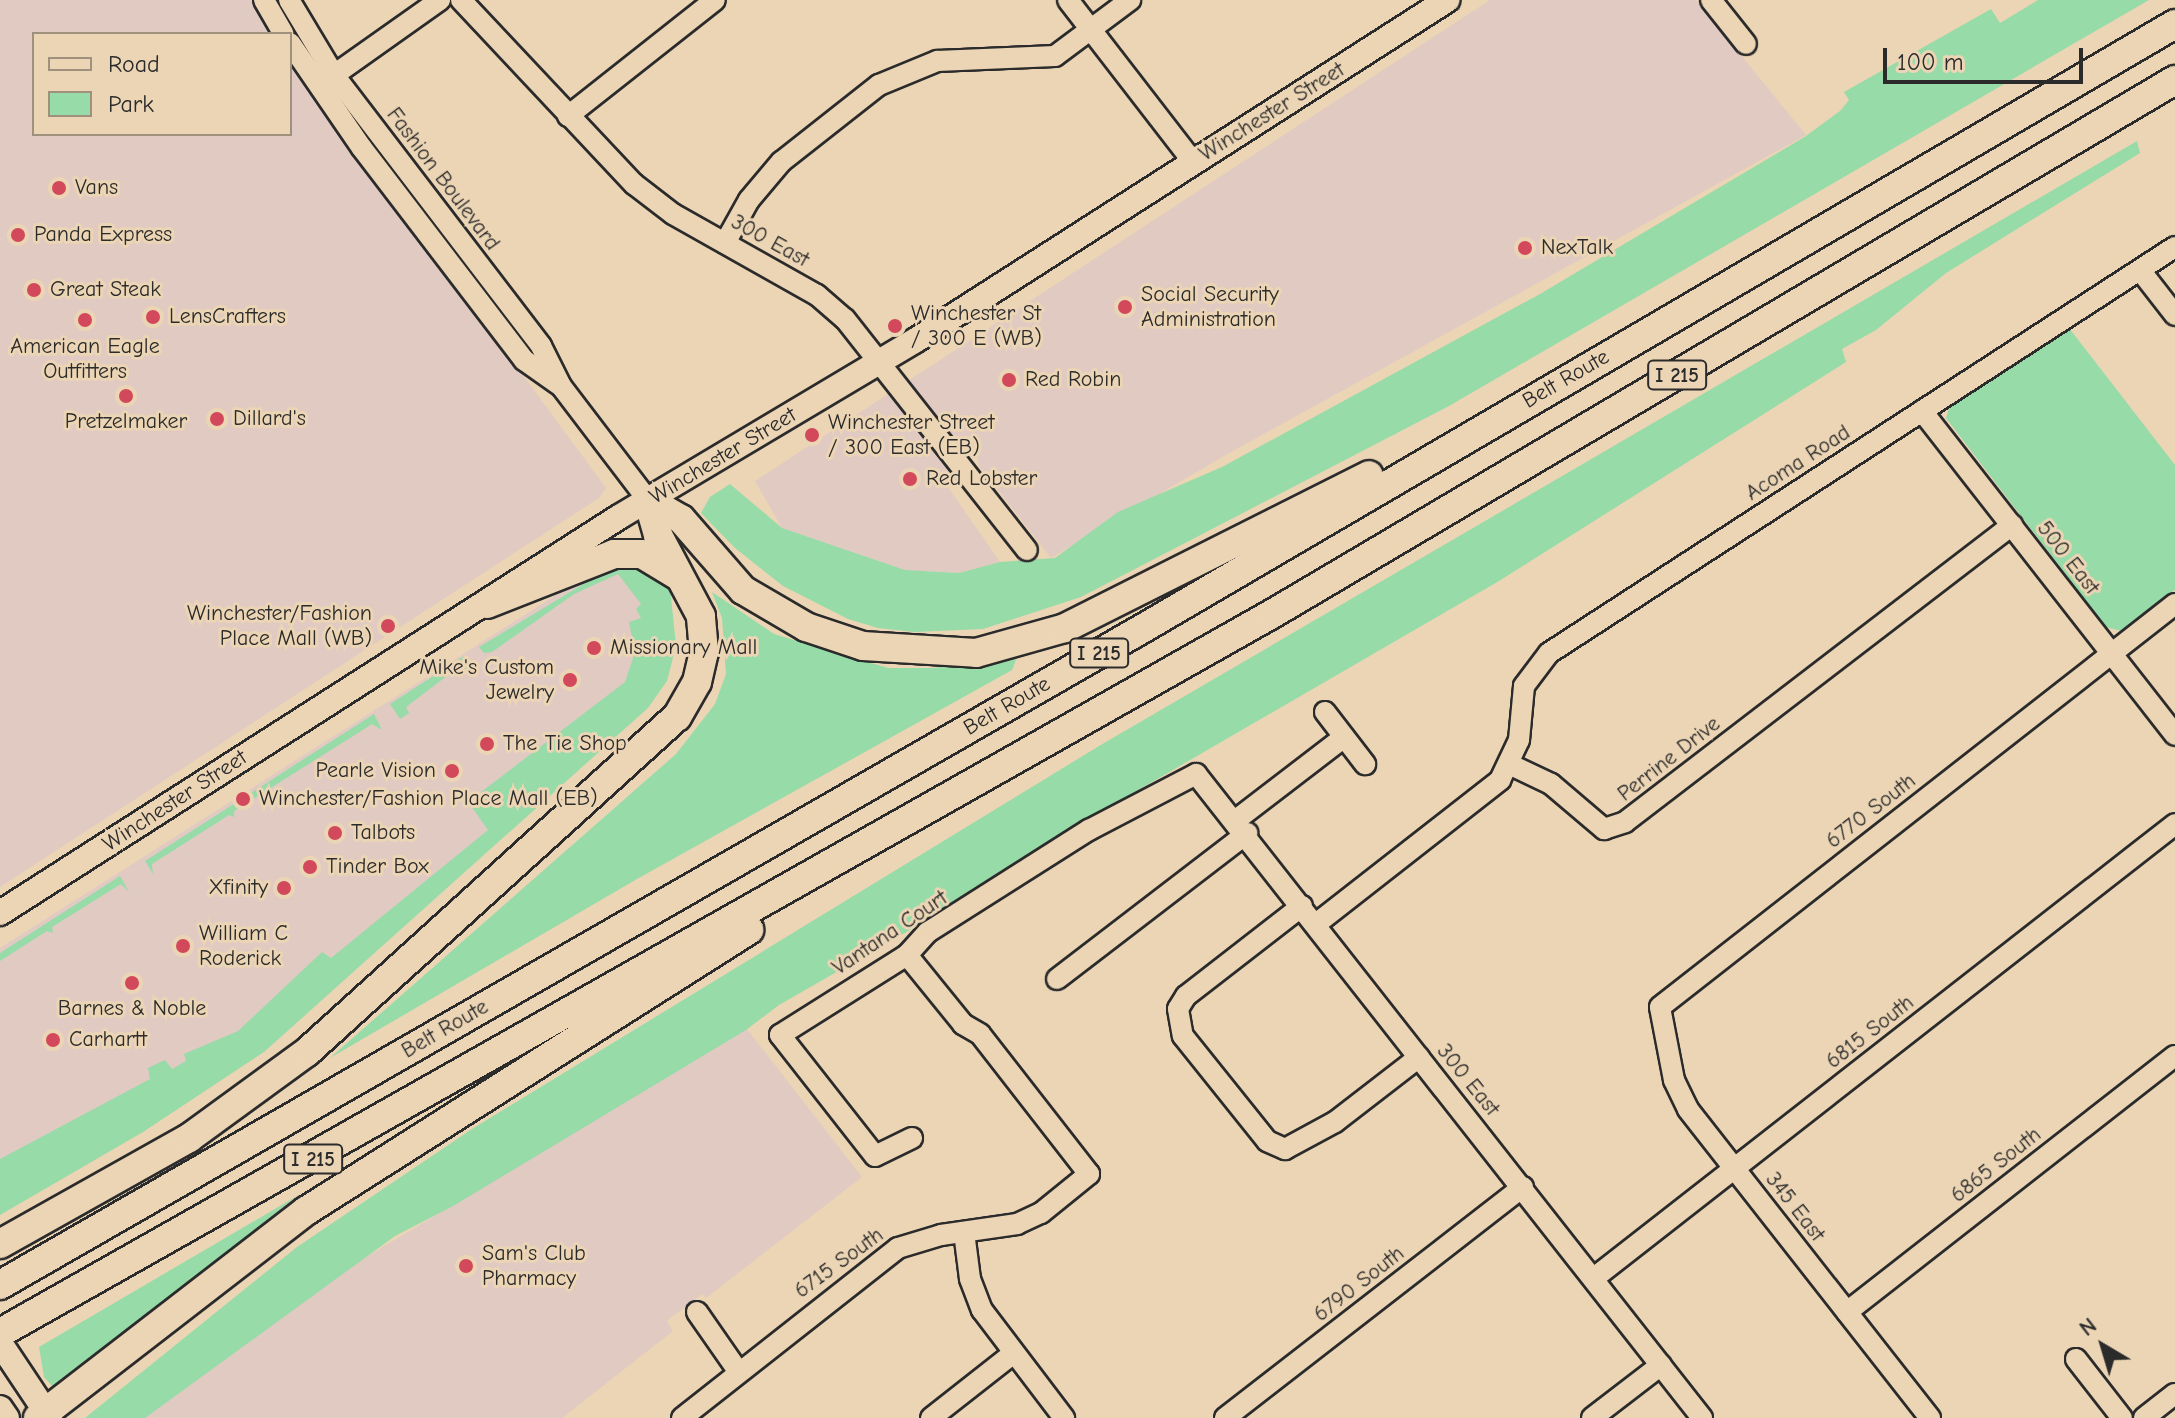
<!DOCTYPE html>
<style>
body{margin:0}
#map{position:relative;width:2175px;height:1418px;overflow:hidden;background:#ecd5b5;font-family:"Comic Neue",sans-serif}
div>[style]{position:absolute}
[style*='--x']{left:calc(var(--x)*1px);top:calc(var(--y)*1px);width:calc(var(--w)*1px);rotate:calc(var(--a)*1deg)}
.built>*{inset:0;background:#e0cac2}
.green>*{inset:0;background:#96dba8}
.roads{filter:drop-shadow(2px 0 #2b2b2b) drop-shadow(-2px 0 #2b2b2b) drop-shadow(0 2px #2b2b2b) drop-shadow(0 -2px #2b2b2b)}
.minor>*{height:20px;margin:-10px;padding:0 10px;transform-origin:10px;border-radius:10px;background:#ecd5b5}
.major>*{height:24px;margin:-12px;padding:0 12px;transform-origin:12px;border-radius:12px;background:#ecd5b5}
.highway>*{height:28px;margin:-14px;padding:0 14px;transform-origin:14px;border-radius:14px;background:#ecd5b5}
.dots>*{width:22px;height:22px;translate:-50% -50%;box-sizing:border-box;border:4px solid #ecd5b5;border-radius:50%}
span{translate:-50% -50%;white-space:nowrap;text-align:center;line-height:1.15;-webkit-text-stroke:6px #ecd5b5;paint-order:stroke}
.shield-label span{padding:2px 6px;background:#ecd5b5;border:2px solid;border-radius:6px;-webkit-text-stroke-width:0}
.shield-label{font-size:20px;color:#2b2b2b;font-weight:700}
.street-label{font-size:22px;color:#2b2b2b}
.poi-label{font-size:22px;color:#2b2b2b}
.left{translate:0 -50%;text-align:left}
.right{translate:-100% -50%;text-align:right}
.legend{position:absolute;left:32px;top:32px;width:260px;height:104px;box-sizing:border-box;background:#ecd5b5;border:2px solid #9f917e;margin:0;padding:10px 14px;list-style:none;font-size:24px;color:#2b2b2b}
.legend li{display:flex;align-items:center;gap:16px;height:40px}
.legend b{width:40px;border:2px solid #9f917e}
.north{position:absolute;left:2063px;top:1306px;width:80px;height:80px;-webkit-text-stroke:6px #ecd5b5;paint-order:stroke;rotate:322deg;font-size:22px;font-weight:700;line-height:32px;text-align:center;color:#2b2b2b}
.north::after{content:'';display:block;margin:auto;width:28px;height:36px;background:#2b2b2b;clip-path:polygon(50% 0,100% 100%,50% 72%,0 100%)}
.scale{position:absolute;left:1883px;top:48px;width:200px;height:36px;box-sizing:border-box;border:4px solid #2b2b2b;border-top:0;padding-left:10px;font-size:24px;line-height:28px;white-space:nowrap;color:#2b2b2b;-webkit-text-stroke:6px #ecd5b5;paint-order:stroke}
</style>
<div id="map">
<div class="built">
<div style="clip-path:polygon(0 0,255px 0,275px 34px,34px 34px,34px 134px,290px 134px,290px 58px,606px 488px,599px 498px,0 887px)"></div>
<div style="clip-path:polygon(1490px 0,1696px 0,1806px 135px,1222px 457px,1051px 558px,979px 466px,976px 453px,941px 477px,1000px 562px,959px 573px,905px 570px,782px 528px,755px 481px)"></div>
<div style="clip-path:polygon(611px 560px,649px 597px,640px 677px,473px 810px,489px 829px,479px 842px,242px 1033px,0 1171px,0 948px)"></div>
<div style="clip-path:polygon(747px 1029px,862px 1177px,706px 1298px,702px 1294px,667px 1321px,673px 1331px,562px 1418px,139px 1418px,346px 1269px)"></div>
</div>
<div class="green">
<div style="clip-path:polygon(2038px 0,2149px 0,1449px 406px,1081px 597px,983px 629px,914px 632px,878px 628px,848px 619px,783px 586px,735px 548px,701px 513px,710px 497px,730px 484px,782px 528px,905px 570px,959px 573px,1000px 562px,1055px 558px,1118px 512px,1222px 467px,1540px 294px,1806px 136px,1840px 111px,1849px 100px,1844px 92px,1991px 9px,2000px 23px)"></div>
<div style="clip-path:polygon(2137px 141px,2140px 153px,1946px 273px,1876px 330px,1842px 349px,1846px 362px,1499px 581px,1078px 825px,978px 891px,779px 1005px,746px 1030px,453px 1206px,395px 1236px,145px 1418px,85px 1418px,297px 1247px,472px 1129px,1099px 746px)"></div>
<div style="clip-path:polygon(2069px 328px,2175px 465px,2175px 590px,2121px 631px,2106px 627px,1946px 418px,1950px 405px)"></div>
<div style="clip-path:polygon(620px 562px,669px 577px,676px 646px,667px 681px,648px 708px,264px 1052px,143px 1132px,0 1215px,0 1159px,150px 1079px,148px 1068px,165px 1060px,172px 1069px,186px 1061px,184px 1054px,238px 1031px,322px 952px,331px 958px,488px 830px,468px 802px,625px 682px,635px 652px,629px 622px,641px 618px,636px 609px,641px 604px,618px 574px,574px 594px,492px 652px,484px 653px,479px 647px)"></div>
<div style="clip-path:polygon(712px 592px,774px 634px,888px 668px,935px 668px,1019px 652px,1012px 670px,637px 879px,330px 1058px,676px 754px,715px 704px,726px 674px,722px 618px)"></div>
<div style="clip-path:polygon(464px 656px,468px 670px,460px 666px,406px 707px,409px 713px,400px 719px,390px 704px)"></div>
<div style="clip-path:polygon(374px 714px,382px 730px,372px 724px,358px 733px,234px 811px,234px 817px,229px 815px,152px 864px,153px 874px,145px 861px)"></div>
<div style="clip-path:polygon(120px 876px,129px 892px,121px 884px,52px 927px,53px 933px,47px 931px,0 961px,0 953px)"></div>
<div style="clip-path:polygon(297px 1196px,55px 1389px,44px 1377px,39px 1347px)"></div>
</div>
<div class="roads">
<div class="minor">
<div style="--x:264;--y:0;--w:39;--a:60"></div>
<div style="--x:289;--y:0;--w:87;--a:59"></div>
<div style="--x:334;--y:75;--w:341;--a:52.6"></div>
<div style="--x:541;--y:346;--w:45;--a:63.4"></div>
<div style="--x:561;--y:386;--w:143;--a:52.7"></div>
<div style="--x:461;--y:0;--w:253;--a:46.8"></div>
<div style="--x:634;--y:184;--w:49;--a:37.6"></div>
<div style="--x:673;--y:214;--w:165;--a:29.4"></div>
<div style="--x:817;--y:295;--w:37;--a:41"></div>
<div style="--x:845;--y:319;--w:294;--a:51.8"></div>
<div style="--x:1068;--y:0;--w:205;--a:52.3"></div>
<div style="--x:1711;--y:0;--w:56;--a:51.5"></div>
<div style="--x:290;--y:43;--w:127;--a:55.6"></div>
<div style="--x:362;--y:148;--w:267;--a:52.6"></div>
<div style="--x:524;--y:360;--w:42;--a:35.2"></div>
<div style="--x:334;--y:75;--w:130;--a:-35.3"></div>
<div style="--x:568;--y:116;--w:187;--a:-38.3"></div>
<div style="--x:725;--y:243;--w:49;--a:-60.8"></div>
<div style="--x:749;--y:200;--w:50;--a:-49.9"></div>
<div style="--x:781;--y:162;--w:125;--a:-38.2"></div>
<div style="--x:879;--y:85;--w:63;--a:-22.5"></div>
<div style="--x:937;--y:61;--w:118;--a:-2.4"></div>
<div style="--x:1055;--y:56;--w:94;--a:-36.7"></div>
<div style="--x:2140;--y:270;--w:57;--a:52.1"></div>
<div style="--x:1922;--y:411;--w:411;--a:52"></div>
<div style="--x:1325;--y:712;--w:66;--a:52.4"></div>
<div style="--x:1511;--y:765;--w:44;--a:25.4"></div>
<div style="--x:1551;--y:784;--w:70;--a:40.3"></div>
<div style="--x:1604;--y:829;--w:22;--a:-18"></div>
<div style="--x:1625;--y:822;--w:488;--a:-37.5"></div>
<div style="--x:1236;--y:820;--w:136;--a:-37.5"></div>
<div style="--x:1302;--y:906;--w:147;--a:142.2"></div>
<div style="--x:1186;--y:996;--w:15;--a:122"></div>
<div style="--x:1178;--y:1009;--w:27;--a:80"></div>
<div style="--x:1183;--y:1036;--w:134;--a:51.3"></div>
<div style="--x:1267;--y:1141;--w:20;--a:24"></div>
<div style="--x:1285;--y:1149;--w:57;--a:-28.4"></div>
<div style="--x:1335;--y:1122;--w:106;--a:-37.7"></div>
<div style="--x:1316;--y:924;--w:234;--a:-38"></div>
<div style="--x:1500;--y:780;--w:44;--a:-64.6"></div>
<div style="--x:1519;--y:740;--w:54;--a:-84.7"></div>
<div style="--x:1524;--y:686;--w:41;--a:-52.9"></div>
<div style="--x:1549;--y:653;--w:746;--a:-32.97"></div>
<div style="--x:1057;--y:979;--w:240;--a:-37.5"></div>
<div style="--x:912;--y:1138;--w:41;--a:154.1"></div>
<div style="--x:875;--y:1156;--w:154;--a:-128.1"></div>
<div style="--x:780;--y:1035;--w:150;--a:-32.2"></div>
<div style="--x:907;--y:955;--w:31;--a:-48"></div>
<div style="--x:928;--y:932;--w:191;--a:-32.4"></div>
<div style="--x:1089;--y:830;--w:121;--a:-27.6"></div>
<div style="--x:1196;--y:774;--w:819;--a:51.84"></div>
<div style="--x:964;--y:1232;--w:47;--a:82.7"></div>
<div style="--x:970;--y:1279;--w:33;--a:69"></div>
<div style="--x:982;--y:1310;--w:136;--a:52.8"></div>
<div style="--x:1594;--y:1278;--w:737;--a:-38"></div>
<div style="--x:697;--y:1312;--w:72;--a:55.2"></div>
<div style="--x:1847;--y:1312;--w:416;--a:-38"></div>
<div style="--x:2076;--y:1359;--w:75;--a:52.1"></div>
<div style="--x:682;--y:1418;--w:275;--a:-38.2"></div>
<div style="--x:898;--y:1248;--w:45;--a:-16.8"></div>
<div style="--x:941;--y:1235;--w:77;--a:-8.2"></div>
<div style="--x:1017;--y:1224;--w:26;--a:-25"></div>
<div style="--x:1041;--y:1213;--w:62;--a:-39.1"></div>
<div style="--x:1089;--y:1174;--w:177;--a:-127.9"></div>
<div style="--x:980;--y:1034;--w:20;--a:-150"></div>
<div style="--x:963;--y:1024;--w:89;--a:-129.1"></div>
<div style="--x:931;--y:1418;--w:105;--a:-38.1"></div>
<div style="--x:1225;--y:1418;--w:377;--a:-37.8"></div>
<div style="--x:1592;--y:1418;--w:87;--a:-37.5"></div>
<div style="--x:1930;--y:1418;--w:392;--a:-128.1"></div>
<div style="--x:1688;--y:1109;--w:32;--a:-116"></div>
<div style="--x:1674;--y:1080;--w:74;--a:-100.9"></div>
<div style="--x:1660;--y:1007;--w:654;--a:-38.04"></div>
<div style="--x:2144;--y:1418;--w:39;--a:-38"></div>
</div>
<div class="major">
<div style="--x:0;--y:913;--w:735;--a:-32.61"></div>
<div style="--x:619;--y:517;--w:346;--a:-30.8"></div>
<div style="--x:916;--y:340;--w:631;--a:-32.63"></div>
<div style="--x:0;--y:1343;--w:90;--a:56.3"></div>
<div style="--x:0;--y:1408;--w:12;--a:55"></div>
</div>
<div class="highway">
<div style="--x:648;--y:500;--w:38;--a:30"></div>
<div style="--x:681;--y:519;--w:94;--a:48.9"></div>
<div style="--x:743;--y:590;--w:73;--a:30.4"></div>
<div style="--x:806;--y:627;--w:60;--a:18.4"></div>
<div style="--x:863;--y:646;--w:113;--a:3.5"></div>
<div style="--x:976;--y:653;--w:92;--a:-15.7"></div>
<div style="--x:1065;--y:628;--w:340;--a:-26.7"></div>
<div style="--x:487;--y:604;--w:136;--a:-21.5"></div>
<div style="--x:614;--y:554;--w:28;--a:0"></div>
<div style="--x:642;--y:554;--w:42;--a:31.4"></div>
<div style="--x:0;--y:1244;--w:217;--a:-29.3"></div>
<div style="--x:189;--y:1138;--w:146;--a:-36.1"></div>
<div style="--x:307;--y:1052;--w:499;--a:-42.2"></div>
<div style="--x:677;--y:717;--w:40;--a:-60.3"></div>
<div style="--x:697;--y:682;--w:31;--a:-77"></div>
<div style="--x:704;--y:652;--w:36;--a:-95"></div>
<div style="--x:701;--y:616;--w:92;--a:-118"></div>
<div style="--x:658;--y:535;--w:36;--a:-106"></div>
<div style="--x:0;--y:1285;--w:1309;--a:-29.88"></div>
<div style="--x:1135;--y:633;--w:1205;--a:-30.35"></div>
<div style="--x:0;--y:1333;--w:1461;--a:-29.48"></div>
<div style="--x:1272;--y:614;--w:1049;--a:-30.6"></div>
<div style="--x:38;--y:1418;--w:339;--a:-37.7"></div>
<div style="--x:306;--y:1211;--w:525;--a:-32.39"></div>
</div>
</div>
<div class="dots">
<div style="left:59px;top:188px;background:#d1495b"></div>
<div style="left:18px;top:235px;background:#d1495b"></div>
<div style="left:1525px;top:248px;background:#d1495b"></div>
<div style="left:34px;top:290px;background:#d1495b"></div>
<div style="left:1125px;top:307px;background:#d1495b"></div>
<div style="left:153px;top:317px;background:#d1495b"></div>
<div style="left:85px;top:320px;background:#d1495b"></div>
<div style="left:895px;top:326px;background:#d1495b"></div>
<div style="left:1009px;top:380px;background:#d1495b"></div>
<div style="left:126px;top:396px;background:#d1495b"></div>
<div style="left:217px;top:419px;background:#d1495b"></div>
<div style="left:812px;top:435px;background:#d1495b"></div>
<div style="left:910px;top:479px;background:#d1495b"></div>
<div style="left:388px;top:626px;background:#d1495b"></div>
<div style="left:594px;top:648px;background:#d1495b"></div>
<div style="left:570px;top:680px;background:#d1495b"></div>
<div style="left:487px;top:744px;background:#d1495b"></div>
<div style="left:452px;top:771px;background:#d1495b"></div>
<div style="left:243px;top:799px;background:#d1495b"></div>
<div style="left:335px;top:833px;background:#d1495b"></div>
<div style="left:310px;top:867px;background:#d1495b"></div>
<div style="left:284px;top:888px;background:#d1495b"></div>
<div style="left:183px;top:946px;background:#d1495b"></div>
<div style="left:132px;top:983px;background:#d1495b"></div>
<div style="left:53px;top:1040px;background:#d1495b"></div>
<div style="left:466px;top:1266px;background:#d1495b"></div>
</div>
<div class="shield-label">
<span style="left:1677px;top:375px">I 215</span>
<span style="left:1099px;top:653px">I 215</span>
<span style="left:313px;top:1159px">I 215</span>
</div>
<div class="street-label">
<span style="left:1272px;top:112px;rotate:-32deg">Winchester Street</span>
<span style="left:443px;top:179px;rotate:53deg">Fashion Boulevard</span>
<span style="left:770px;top:241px;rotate:29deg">300 East</span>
<span style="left:1566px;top:379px;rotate:-30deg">Belt Route</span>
<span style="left:723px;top:456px;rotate:-31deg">Winchester Street</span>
<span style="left:1798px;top:463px;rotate:-33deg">Acoma Road</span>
<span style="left:2068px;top:558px;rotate:52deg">500 East</span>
<span style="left:1007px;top:706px;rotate:-30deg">Belt Route</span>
<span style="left:1669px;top:759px;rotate:-38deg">Perrine Drive</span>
<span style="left:175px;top:801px;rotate:-33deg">Winchester Street</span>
<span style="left:1871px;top:811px;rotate:-38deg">6770 South</span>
<span style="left:890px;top:933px;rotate:-34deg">Vantana Court</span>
<span style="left:445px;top:1029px;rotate:-30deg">Belt Route</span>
<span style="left:1870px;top:1032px;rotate:-38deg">6815 South</span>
<span style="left:1468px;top:1080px;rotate:51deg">300 East</span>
<span style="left:1996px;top:1165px;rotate:-38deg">6865 South</span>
<span style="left:1795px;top:1207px;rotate:52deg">345 East</span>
<span style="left:839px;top:1263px;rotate:-36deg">6715 South</span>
<span style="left:1359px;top:1284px;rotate:-38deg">6790 South</span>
</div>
<div class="poi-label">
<span class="left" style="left:75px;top:188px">Vans</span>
<span class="left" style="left:34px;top:235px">Panda Express</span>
<span class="left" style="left:1541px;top:248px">NexTalk</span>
<span class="left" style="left:50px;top:290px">Great Steak</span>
<span class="left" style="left:1141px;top:307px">Social Security<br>Administration</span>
<span class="left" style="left:911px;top:326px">Winchester St<br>/ 300 E (WB)</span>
<span class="left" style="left:169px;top:317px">LensCrafters</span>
<span style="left:85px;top:359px">American Eagle<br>Outfitters</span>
<span class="left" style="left:1025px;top:380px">Red Robin</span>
<span class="left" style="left:233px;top:419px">Dillard's</span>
<span style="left:126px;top:422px">Pretzelmaker</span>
<span class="left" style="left:828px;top:435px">Winchester Street<br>/ 300 East (EB)</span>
<span class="left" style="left:926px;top:479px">Red Lobster</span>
<span class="right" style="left:372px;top:626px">Winchester/Fashion<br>Place Mall (WB)</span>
<span class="left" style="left:610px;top:648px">Missionary Mall</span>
<span class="right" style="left:554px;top:680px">Mike's Custom<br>Jewelry</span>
<span class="left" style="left:503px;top:744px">The Tie Shop</span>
<span class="right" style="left:436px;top:771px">Pearle Vision</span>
<span class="left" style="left:259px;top:799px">Winchester/Fashion Place Mall (EB)</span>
<span class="left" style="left:351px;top:833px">Talbots</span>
<span class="left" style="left:326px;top:867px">Tinder Box</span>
<span class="right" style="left:268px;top:888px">Xfinity</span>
<span class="left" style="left:199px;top:946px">William C<br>Roderick</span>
<span style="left:132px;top:1009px">Barnes &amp; Noble</span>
<span class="left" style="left:69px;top:1040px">Carhartt</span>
<span class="left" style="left:482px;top:1266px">Sam's Club<br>Pharmacy</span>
</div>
<ul class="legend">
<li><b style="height:10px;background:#ecd5b5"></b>Road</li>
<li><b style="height:22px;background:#96dba8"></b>Park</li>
</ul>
<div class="north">N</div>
<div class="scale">100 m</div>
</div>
